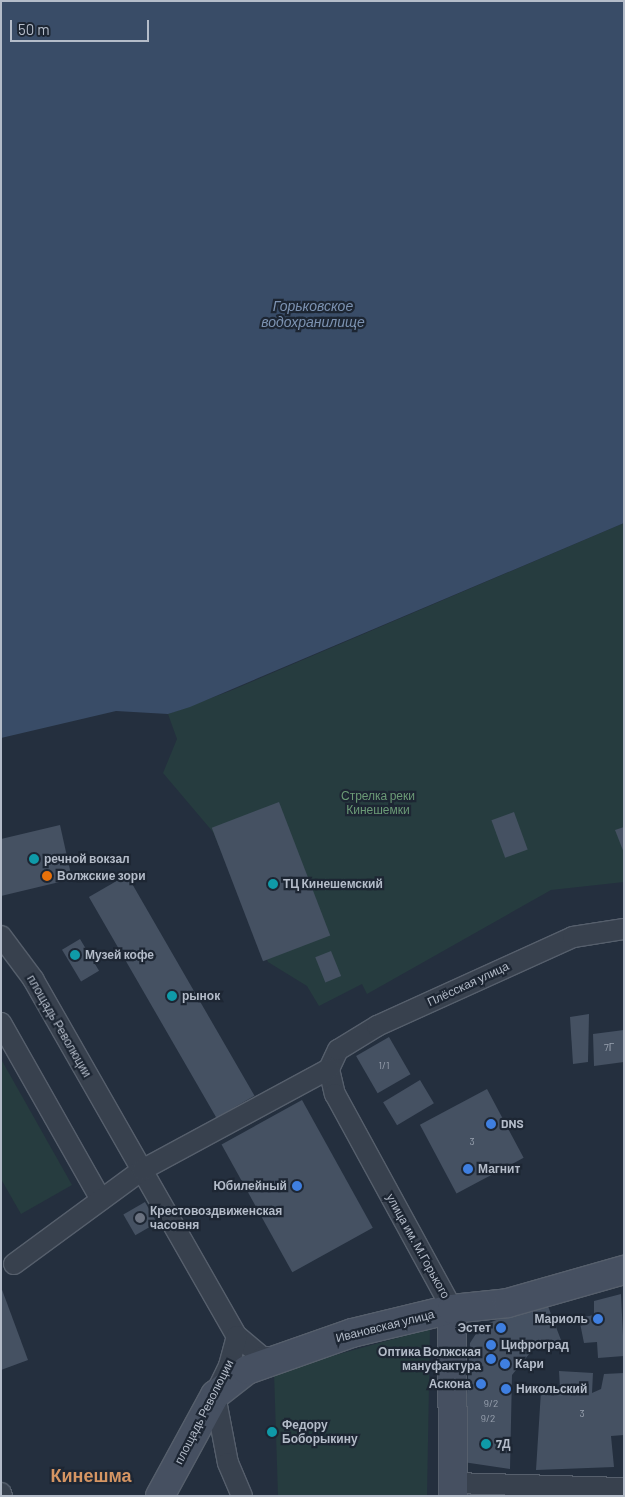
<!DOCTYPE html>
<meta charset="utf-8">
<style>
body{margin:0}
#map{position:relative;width:625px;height:1497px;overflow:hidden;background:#242f3e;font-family:Barlow,sans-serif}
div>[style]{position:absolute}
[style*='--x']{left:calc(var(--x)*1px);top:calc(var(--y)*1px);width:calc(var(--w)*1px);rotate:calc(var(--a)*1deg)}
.green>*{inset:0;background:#263c3f}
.water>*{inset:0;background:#394c67}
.building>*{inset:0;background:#455162;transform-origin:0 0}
.roads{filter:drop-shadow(1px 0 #565f6c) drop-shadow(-1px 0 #565f6c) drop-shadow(0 1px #565f6c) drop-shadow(0 -1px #565f6c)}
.street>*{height:20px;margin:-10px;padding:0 10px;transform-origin:10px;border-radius:10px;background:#38414e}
.secondary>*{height:28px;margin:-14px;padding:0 14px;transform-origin:14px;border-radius:14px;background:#465061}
.dots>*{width:14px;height:14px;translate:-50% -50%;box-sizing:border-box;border:2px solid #1d2633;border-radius:50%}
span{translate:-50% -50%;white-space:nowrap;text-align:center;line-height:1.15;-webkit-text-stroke:4.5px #1d2633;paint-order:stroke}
.number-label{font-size:10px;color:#98a1af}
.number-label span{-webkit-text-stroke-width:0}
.park-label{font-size:12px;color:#6b9a76}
.poi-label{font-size:12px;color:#b4bcc9;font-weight:700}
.left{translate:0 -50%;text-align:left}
.right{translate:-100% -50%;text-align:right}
.street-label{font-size:12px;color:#b4bcc9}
.water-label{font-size:14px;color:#7c92b1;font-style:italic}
.district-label{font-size:18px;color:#d59563;font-weight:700}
.frame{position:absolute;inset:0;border:2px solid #b4bcc9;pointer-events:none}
.scale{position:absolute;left:10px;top:20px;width:139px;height:22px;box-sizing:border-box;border:2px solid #b4bcc9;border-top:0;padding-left:6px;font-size:15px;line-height:18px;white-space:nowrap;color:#b4bcc9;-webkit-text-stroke:4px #1d2633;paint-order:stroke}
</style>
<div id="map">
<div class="green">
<div style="clip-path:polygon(624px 523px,624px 882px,551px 890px,367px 994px,362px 984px,319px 1006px,307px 986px,268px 962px,213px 832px,163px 773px,177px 739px,168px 714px,230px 691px)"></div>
<div style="clip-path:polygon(1px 1059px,72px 1185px,21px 1214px,1px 1179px)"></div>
<div style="clip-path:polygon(430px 1329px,427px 1496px,278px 1496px,274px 1372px)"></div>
</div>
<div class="water">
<div style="clip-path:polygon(1px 1px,624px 1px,624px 523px,190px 707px,168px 714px,116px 711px,1px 738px)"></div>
</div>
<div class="building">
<div style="left:279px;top:802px;width:143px;height:72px;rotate:69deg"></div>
<div style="left:514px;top:812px;width:40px;height:24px;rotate:70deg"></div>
<div style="clip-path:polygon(60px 825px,72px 879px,1px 896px,1px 839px)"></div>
<div style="clip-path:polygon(624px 827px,624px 853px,615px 830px)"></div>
<div style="left:127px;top:875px;width:255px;height:44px;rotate:60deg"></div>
<div style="left:80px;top:939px;width:37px;height:21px;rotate:59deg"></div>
<div style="left:331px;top:951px;width:27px;height:17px;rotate:68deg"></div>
<div style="clip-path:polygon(589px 1014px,588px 1062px,573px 1064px,570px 1017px)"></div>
<div style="clip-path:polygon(624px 1030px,624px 1062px,594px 1066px,593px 1034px)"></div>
<div style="left:389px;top:1037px;width:43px;height:38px;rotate:60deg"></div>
<div style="left:420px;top:1080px;width:27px;height:43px;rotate:59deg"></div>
<div style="left:487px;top:1089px;width:78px;height:76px;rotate:62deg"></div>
<div style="left:302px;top:1100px;width:146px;height:92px;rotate:61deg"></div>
<div style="left:145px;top:1202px;width:24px;height:25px;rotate:60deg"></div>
<div style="clip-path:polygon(1px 1287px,28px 1360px,1px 1370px)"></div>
<div style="clip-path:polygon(621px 1294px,624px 1356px,598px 1358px,597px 1342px,584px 1343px,579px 1318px,594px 1315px,594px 1301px)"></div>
<div style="clip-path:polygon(546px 1301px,561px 1340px,534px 1348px,512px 1375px,510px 1469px,463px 1462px,470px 1343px,481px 1326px)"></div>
<div style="clip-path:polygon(559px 1371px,593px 1373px,592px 1393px,601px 1389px,604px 1374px,624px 1373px,624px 1435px,611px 1436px,614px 1467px,536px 1470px,541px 1391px,560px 1389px)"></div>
<div style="clip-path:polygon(462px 1492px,487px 1494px,487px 1496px,461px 1496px)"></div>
</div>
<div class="roads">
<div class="street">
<div style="--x:1;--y:936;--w:54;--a:53.3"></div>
<div style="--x:33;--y:979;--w:411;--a:60.3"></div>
<div style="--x:237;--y:1336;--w:33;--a:40"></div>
<div style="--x:262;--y:1357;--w:16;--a:0"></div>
<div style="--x:1;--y:1023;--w:203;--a:60.5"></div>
<div style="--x:329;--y:1069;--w:21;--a:-65"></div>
<div style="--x:338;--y:1050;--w:46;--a:-31.6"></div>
<div style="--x:377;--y:1026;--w:215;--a:-24.4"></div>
<div style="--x:573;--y:937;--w:52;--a:-8.9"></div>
<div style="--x:329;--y:1069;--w:26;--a:77"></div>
<div style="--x:335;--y:1094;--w:245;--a:61.4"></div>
<div style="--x:14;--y:1264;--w:159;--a:-36.3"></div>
<div style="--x:142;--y:1170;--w:213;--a:-28.4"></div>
<div style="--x:237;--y:1336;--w:31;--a:105"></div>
<div style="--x:229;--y:1366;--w:32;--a:116"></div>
<div style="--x:215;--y:1395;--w:69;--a:79.2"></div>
<div style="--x:228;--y:1463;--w:36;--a:67"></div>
<div style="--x:454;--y:1483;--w:170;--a:1.7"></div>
<div style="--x:1;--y:1493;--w:3;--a:72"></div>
</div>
<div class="secondary">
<div style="--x:452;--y:1309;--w:187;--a:89.7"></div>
<div style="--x:160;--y:1496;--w:115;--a:-61.4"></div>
<div style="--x:215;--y:1395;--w:41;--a:-38"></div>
<div style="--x:247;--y:1370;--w:111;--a:-19.4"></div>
<div style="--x:352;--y:1333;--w:103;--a:-13.5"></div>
<div style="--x:452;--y:1309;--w:56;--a:-6.1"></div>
<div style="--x:508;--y:1303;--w:121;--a:-15.9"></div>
</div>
</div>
<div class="dots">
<div style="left:34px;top:859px;background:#0f9aa8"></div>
<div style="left:47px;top:876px;background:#e8710a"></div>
<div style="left:273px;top:884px;background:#0f9aa8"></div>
<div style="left:75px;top:955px;background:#0f9aa8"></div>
<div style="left:172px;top:996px;background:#0f9aa8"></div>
<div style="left:491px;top:1124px;background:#3f7fe0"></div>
<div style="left:468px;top:1169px;background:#3f7fe0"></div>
<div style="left:297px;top:1186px;background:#3f7fe0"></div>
<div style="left:140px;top:1218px;background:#6b7280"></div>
<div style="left:598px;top:1319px;background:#3f7fe0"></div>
<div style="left:501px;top:1328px;background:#3f7fe0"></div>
<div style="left:491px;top:1345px;background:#3f7fe0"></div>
<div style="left:491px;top:1359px;background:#3f7fe0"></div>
<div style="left:505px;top:1364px;background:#3f7fe0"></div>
<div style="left:481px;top:1384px;background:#3f7fe0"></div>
<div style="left:506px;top:1389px;background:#3f7fe0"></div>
<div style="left:272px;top:1432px;background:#0f9aa8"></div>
<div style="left:486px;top:1444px;background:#0f9aa8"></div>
</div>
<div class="number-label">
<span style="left:609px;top:1048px">7Г</span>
<span style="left:384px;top:1066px">1/1</span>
<span style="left:472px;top:1142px">3</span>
<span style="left:491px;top:1404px">9/2</span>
<span style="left:582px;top:1414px">3</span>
<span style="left:488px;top:1419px">9/2</span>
</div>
<div class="park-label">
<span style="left:378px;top:803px">Стрелка реки<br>Кинешемки</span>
</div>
<div class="poi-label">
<span class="left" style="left:44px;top:859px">речной вокзал</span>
<span class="left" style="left:57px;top:876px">Волжские зори</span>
<span class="left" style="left:283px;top:884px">ТЦ Кинешемский</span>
<span class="left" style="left:85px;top:955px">Музей кофе</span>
<span class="left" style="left:182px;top:996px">рынок</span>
<span class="left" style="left:501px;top:1124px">DNS</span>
<span class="left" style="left:478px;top:1169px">Магнит</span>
<span class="right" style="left:287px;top:1186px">Юбилейный</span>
<span class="left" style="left:150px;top:1218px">Крестовоздвиженская<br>часовня</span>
<span class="right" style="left:588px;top:1319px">Мариоль</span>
<span class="right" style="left:491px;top:1328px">Эстет</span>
<span class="left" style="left:501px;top:1345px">Цифроград</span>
<span class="right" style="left:481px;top:1359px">Оптика Волжская<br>мануфактура</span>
<span class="left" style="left:515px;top:1364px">Кари</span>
<span class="right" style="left:471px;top:1384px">Аскона</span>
<span class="left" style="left:516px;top:1389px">Никольский</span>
<span class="left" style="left:282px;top:1432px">Федору<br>Боборыкину</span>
<span class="left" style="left:496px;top:1444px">7Д</span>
</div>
<div class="street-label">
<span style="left:468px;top:984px;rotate:-25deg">Плёсская улица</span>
<span style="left:59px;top:1026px;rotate:60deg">площадь Революции</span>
<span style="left:418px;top:1246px;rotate:61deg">улица им. М.Горького</span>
<span style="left:385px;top:1326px;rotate:-14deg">Ивановская улица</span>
<span style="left:204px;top:1412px;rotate:-63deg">площадь Революции</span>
</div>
<div class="water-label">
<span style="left:313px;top:314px">Горьковское<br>водохранилище</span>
</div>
<div class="district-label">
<span style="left:91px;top:1475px">Кинешма</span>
</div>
<div class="frame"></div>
<div class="scale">50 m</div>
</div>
